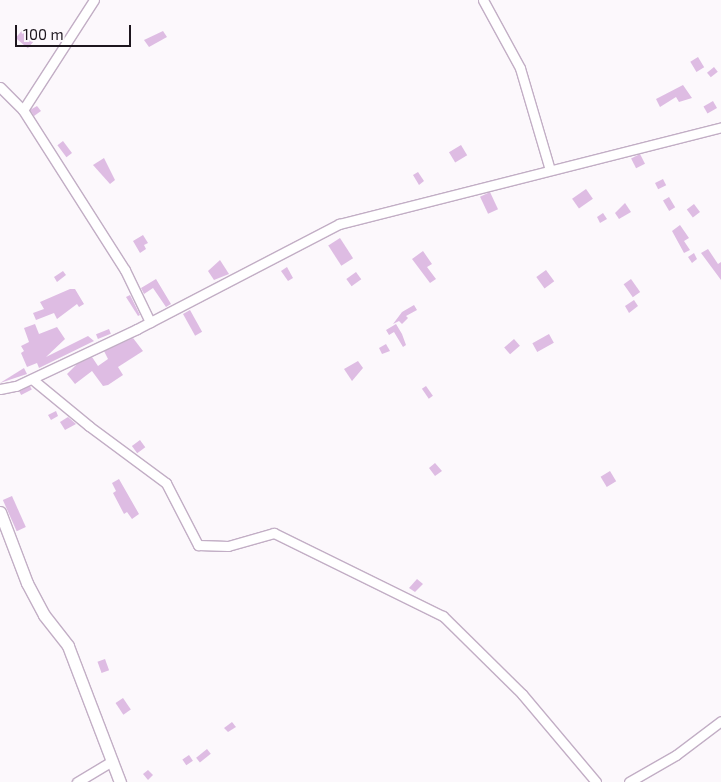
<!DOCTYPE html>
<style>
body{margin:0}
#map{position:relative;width:721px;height:782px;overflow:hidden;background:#fcf8fc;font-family:"Exo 2",sans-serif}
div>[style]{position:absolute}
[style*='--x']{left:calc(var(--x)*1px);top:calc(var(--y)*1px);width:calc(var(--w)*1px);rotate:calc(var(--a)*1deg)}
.building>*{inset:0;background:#debce3;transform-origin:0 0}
.roads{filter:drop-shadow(1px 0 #c2aec5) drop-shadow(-1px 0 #c2aec5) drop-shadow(0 1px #c2aec5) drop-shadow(0 -1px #c2aec5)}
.minor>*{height:9px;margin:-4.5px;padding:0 4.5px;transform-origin:4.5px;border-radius:4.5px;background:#fff}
.tertiary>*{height:11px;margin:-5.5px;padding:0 5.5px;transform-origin:5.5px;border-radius:5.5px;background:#fff}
span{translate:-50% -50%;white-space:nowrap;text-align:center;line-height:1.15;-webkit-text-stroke:4.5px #fcf8fc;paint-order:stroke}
.scale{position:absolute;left:15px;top:25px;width:116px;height:22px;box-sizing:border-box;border:2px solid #1d161e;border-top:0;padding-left:6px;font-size:15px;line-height:18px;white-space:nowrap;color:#1d161e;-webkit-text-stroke:4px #fcf8fc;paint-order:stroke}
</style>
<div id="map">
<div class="building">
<div style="left:24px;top:28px;width:16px;height:13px;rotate:40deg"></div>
<div style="clip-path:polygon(163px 31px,167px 37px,149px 47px,144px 40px)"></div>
<div style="left:698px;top:57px;width:12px;height:9px;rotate:59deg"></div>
<div style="left:714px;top:67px;width:6px;height:9px;rotate:51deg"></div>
<div style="clip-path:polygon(683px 85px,692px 98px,679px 102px,676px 97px,660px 107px,656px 99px)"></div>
<div style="left:713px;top:101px;width:8px;height:11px;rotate:60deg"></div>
<div style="clip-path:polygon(37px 106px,41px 111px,34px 116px,30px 110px)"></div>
<div style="left:63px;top:141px;width:15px;height:7px;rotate:53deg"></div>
<div style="left:461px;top:145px;width:12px;height:14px;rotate:59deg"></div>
<div style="left:640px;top:154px;width:11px;height:10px;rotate:63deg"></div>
<div style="clip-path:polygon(104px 158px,115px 180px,110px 184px,93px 165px)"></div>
<div style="clip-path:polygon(418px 172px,424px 181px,419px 185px,413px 175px)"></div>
<div style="left:663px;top:179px;width:7px;height:9px;rotate:63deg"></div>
<div style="left:586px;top:189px;width:12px;height:17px;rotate:55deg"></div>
<div style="left:490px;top:192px;width:19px;height:11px;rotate:65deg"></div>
<div style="left:669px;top:197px;width:12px;height:7px;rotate:59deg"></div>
<div style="clip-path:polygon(625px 203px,631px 212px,619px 219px,615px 213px)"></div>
<div style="left:694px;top:204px;width:10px;height:9px;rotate:53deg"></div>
<div style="clip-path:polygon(603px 213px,607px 219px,600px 223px,597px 217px)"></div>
<div style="clip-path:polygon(680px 225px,689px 238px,684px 241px,690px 250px,684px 253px,672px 231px)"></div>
<div style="clip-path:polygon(143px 235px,148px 243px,144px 245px,146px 249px,140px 253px,133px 241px)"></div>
<div style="left:340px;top:238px;width:24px;height:14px;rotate:57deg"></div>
<div style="clip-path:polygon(708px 249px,718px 264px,721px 262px,721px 280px,701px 253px)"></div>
<div style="clip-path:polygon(423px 251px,432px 264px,427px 267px,436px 279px,430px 283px,412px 259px)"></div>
<div style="clip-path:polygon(694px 253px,697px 259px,692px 263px,688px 257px)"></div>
<div style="clip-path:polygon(220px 260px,229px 274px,214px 280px,208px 271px)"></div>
<div style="clip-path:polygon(287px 267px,293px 278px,288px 281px,281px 271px)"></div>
<div style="left:546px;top:270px;width:14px;height:12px;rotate:54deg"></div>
<div style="clip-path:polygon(63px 271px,66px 275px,57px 282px,54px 277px)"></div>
<div style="left:356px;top:272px;width:9px;height:12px;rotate:54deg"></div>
<div style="clip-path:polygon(156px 279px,171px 304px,166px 307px,153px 288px,144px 294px,141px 288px)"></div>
<div style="left:631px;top:279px;width:16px;height:9px;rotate:55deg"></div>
<div style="clip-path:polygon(70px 289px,75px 289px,84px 304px,79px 307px,77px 304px,57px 319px,54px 313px,36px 320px,33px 313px,44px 309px,40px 302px)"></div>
<div style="clip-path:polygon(130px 295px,140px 315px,138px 316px,126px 297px)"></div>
<div style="clip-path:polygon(634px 300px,638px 306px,629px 313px,625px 306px)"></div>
<div style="clip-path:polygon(414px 305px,417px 310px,406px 316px,408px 318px,402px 324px,399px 321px,393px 324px,402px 312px)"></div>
<div style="left:190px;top:310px;width:25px;height:8px;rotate:61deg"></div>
<div style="clip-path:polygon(35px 324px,39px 334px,57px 327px,65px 339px,46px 357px,88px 336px,94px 341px,39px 368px,37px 363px,27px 367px,21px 353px,24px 351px,21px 346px,29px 342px,24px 328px)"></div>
<div style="clip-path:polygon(396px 324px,402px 334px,406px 345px,403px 347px,394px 332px,389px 335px,386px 330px)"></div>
<div style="left:109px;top:329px;width:5px;height:14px;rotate:68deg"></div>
<div style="left:549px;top:334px;width:10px;height:19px;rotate:61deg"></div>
<div style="clip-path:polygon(133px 338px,143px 351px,118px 367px,123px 375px,108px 385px,103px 386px,92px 371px,75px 384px,67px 374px,77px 364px,92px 357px,98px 366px,108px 359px,104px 351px)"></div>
<div style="left:514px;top:339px;width:9px;height:13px;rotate:49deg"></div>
<div style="clip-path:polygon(386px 344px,390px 351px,382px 354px,379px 348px)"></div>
<div style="clip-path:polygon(358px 361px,363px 368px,352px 381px,344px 369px)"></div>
<div style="clip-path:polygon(24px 368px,27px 374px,0 383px)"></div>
<div style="left:30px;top:386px;width:4px;height:12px;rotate:63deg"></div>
<div style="left:426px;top:386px;width:12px;height:5px;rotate:55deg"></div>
<div style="clip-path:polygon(56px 411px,58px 416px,51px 420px,48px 415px)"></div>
<div style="clip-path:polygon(68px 417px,76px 424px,65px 430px,60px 422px)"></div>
<div style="left:140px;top:440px;width:9px;height:10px;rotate:54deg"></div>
<div style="clip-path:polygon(435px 463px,442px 471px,435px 476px,429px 468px)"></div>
<div style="left:610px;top:471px;width:12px;height:11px;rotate:59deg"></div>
<div style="clip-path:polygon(119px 479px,139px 514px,132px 519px,127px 512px,124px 514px,113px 493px,116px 491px,112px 483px)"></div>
<div style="left:12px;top:496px;width:34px;height:10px;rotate:66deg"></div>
<div style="clip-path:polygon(417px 579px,423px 584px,415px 592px,409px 588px)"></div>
<div style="left:105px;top:659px;width:12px;height:8px;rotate:70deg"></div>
<div style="left:123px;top:698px;width:14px;height:9px;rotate:56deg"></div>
<div style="clip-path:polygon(232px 722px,236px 727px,228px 732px,224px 728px)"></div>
<div style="left:207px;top:749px;width:6px;height:14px;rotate:51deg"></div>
<div style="left:189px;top:755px;width:7px;height:8px;rotate:56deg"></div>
<div style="clip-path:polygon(148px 770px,153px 775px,148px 780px,143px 774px)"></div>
</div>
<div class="roads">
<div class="minor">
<div style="--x:483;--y:0;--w:77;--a:61.4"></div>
<div style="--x:520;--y:68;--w:106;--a:73.6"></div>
<div style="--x:0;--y:87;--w:33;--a:45"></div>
<div style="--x:23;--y:110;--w:190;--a:57.5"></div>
<div style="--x:125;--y:270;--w:58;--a:64.3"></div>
<div style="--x:23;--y:110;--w:131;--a:-57.2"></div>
<div style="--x:32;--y:379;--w:74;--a:39.5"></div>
<div style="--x:89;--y:426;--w:96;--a:36.5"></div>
<div style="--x:166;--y:483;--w:70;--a:62.7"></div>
<div style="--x:198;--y:545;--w:30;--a:2"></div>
<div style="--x:228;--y:546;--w:48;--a:-15.8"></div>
<div style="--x:274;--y:533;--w:188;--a:26.2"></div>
<div style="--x:443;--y:616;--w:111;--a:44.6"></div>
<div style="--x:522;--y:694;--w:115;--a:49.9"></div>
<div style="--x:0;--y:389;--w:16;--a:-11"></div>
<div style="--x:16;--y:386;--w:134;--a:-25.2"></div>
<div style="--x:137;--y:329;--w:228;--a:-27.5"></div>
<div style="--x:339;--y:224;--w:394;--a:-14.2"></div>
<div style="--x:77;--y:782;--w:41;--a:-31"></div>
<div style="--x:629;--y:782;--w:54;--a:-29.9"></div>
<div style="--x:676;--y:755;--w:56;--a:-37.1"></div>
</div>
<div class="tertiary">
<div style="--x:0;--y:512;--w:76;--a:69.2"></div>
<div style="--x:27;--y:583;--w:36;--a:62"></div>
<div style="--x:44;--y:615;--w:39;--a:52"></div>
<div style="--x:68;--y:646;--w:146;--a:69.1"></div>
</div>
</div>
<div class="scale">100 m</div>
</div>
